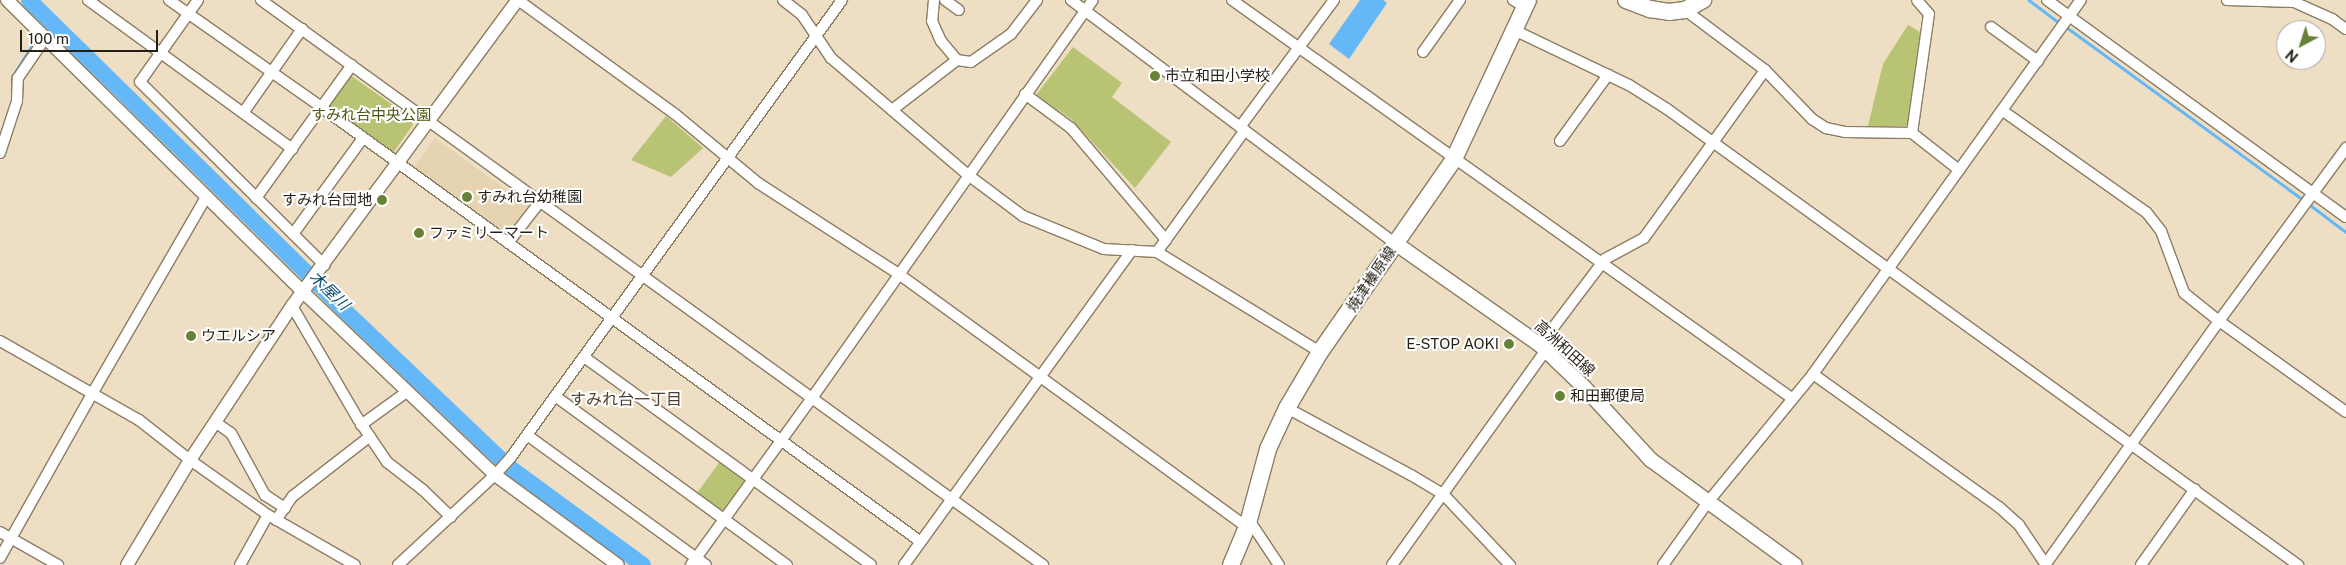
<!DOCTYPE html>
<meta charset="utf-8">
<style>
body{margin:0}
#map{position:relative;width:2346px;height:565px;overflow:hidden;background:#eedec3;font-family:"Public Sans","Noto Sans JP",sans-serif}
div>[style]{position:absolute}
[style*='--x']{left:calc(var(--x)*1px);top:calc(var(--y)*1px);width:calc(var(--w)*1px);rotate:calc(var(--a)*1deg)}
.built>*{inset:0;background:#e6d3b2;transform-origin:0 0}
.green>*{inset:0;background:#b9c374;transform-origin:0 0}
.water>*{inset:0;background:#65b8f7}
.stream>*{height:2.5px;margin:-1.25px;padding:0 1.25px;transform-origin:1.25px;border-radius:1.25px;background:#65b8f7}
.river>*{height:16px;margin:-8px;padding:0 8px;transform-origin:8px;border-radius:8px;background:#65b8f7}
.roads{filter:drop-shadow(1px 0 #8b7d64) drop-shadow(-1px 0 #8b7d64) drop-shadow(0 1px #8b7d64) drop-shadow(0 -1px #8b7d64)}
.minor>*{height:10px;margin:-5px;padding:0 5px;transform-origin:5px;border-radius:5px;background:#fff}
.tertiary>*{height:12px;margin:-6px;padding:0 6px;transform-origin:6px;border-radius:6px;background:#fff}
.secondary>*{height:14px;margin:-7px;padding:0 7px;transform-origin:7px;border-radius:7px;background:#fff}
.primary>*{height:16px;margin:-8px;padding:0 8px;transform-origin:8px;border-radius:8px;background:#fff}
.dots>*{width:14px;height:14px;translate:-50% -50%;box-sizing:border-box;border:2px solid #fff;border-radius:50%}
span{translate:-50% -50%;white-space:nowrap;text-align:center;line-height:1.15;-webkit-text-stroke:4px #fff;paint-order:stroke}
.poi-label{font-size:15px;color:#251f15}
.left{translate:0 -50%;text-align:left}
.right{translate:-100% -50%;text-align:right}
.park-label{font-size:15px;color:#4f550c}
.street-label{font-size:15px;color:#251f15}
.water-label{font-size:16px;color:#0a4b74;font-style:italic}
.neighbourhood-label{font-size:16px;color:#4d402a}
.north{position:absolute;left:2276px;top:20px;width:50px;height:50px;box-sizing:border-box;background:#fff;border:1px solid #a8a5a1;border-radius:50%;rotate:220deg;font-size:14px;font-weight:700;line-height:20px;text-align:center;color:#251f15}
.north::after{content:'';display:block;margin:auto;width:18px;height:22px;background:#688134;clip-path:polygon(50% 0,100% 100%,50% 72%,0 100%)}
.scale{position:absolute;left:20px;top:30px;width:138px;height:22px;box-sizing:border-box;border:2px solid #251f15;border-top:0;padding-left:6px;font-size:15px;line-height:18px;white-space:nowrap;color:#251f15;-webkit-text-stroke:4px #fff;paint-order:stroke}
</style>
<div id="map">
<div class="built">
<div style="left:435px;top:138px;width:117px;height:39px;rotate:36deg"></div>
</div>
<div class="green">
<div style="clip-path:polygon(1908px 25px,1920px 32px,1907px 126px,1868px 126px,1883px 64px)"></div>
<div style="clip-path:polygon(1073px 47px,1122px 83px,1112px 97px,1171px 142px,1135px 188px,1071px 119px,1036px 95px)"></div>
<div style="left:350px;top:75px;width:80px;height:42px;rotate:35deg"></div>
<div style="clip-path:polygon(666px 116px,703px 148px,671px 177px,631px 160px)"></div>
<div style="left:721px;top:460px;width:34px;height:41px;rotate:36deg"></div>
</div>
<div class="water">
<div style="clip-path:polygon(1360px 0,1383px 0,1387px 3px,1349px 59px,1329px 44px)"></div>
</div>
<div class="stream">
<div style="--x:2029;--y:0;--w:39;--a:37"></div>
<div style="--x:2065;--y:26;--w:297;--a:36.1"></div>
<div style="--x:43;--y:29;--w:11;--a:-56"></div>
<div style="--x:12;--y:102;--w:25;--a:-90"></div>
<div style="--x:12;--y:77;--w:49;--a:-57.6"></div>
<div style="--x:2309;--y:204;--w:46;--a:37.1"></div>
</div>
<div class="river">
<div style="--x:29;--y:0;--w:438;--a:44.5"></div>
<div style="--x:341;--y:307;--w:232;--a:43.6"></div>
<div style="--x:509;--y:467;--w:166;--a:36.2"></div>
</div>
<div class="roads">
<div class="minor">
<div style="--x:88;--y:0;--w:253;--a:36.1"></div>
<div style="--x:169;--y:0;--w:186;--a:35.1"></div>
<div style="--x:321;--y:107;--w:741;--a:35.94"></div>
<div style="--x:198;--y:0;--w:100;--a:125.3"></div>
<div style="--x:140;--y:82;--w:260;--a:44.8"></div>
<div style="--x:261;--y:0;--w:965;--a:35.85"></div>
<div style="--x:518;--y:0;--w:194;--a:36"></div>
<div style="--x:675;--y:114;--w:108;--a:39.7"></div>
<div style="--x:758;--y:183;--w:169;--a:32.9"></div>
<div style="--x:900;--y:275;--w:429;--a:36"></div>
<div style="--x:783;--y:0;--w:24;--a:38"></div>
<div style="--x:802;--y:15;--w:52;--a:56"></div>
<div style="--x:831;--y:58;--w:180;--a:40.5"></div>
<div style="--x:968;--y:175;--w:69;--a:36.7"></div>
<div style="--x:1023;--y:216;--w:87;--a:22.2"></div>
<div style="--x:1104;--y:249;--w:53;--a:3.2"></div>
<div style="--x:1157;--y:252;--w:191;--a:31.5"></div>
<div style="--x:934;--y:0;--w:21;--a:95"></div>
<div style="--x:932;--y:21;--w:22;--a:66"></div>
<div style="--x:941;--y:41;--w:25;--a:50"></div>
<div style="--x:945;--y:0;--w:17;--a:36"></div>
<div style="--x:1071;--y:0;--w:405;--a:36.9"></div>
<div style="--x:1232;--y:0;--w:688;--a:35.42"></div>
<div style="--x:1513;--y:0;--w:14;--a:30"></div>
<div style="--x:2047;--y:0;--w:369;--a:36"></div>
<div style="--x:2227;--y:0;--w:67;--a:1.7"></div>
<div style="--x:2294;--y:2;--w:42;--a:24.1"></div>
<div style="--x:2332;--y:19;--w:17;--a:36"></div>
<div style="--x:1685;--y:10;--w:100;--a:36.9"></div>
<div style="--x:1765;--y:70;--w:68;--a:46.2"></div>
<div style="--x:1812;--y:119;--w:17;--a:33"></div>
<div style="--x:1826;--y:128;--w:19;--a:12"></div>
<div style="--x:1845;--y:132;--w:67;--a:0.9"></div>
<div style="--x:1912;--y:133;--w:60;--a:38.2"></div>
<div style="--x:1991;--y:27;--w:58;--a:35.9"></div>
<div style="--x:1514;--y:30;--w:127;--a:25.6"></div>
<div style="--x:1629;--y:85;--w:45;--a:32.3"></div>
<div style="--x:1667;--y:109;--w:779;--a:35.85"></div>
<div style="--x:1423;--y:52;--w:64;--a:-54.6"></div>
<div style="--x:1025;--y:94;--w:57;--a:36.5"></div>
<div style="--x:1071;--y:128;--w:147;--a:49.7"></div>
<div style="--x:892;--y:110;--w:82;--a:-37.6"></div>
<div style="--x:957;--y:60;--w:14;--a:8"></div>
<div style="--x:971;--y:62;--w:49;--a:-35"></div>
<div style="--x:1011;--y:34;--w:43;--a:-52.6"></div>
<div style="--x:2003;--y:111;--w:176;--a:35.3"></div>
<div style="--x:2147;--y:213;--w:23;--a:52"></div>
<div style="--x:2161;--y:231;--w:66;--a:69.6"></div>
<div style="--x:2184;--y:293;--w:45;--a:38.7"></div>
<div style="--x:2219;--y:321;--w:156;--a:35.6"></div>
<div style="--x:243;--y:113;--w:103;--a:-54.9"></div>
<div style="--x:1240;--y:127;--w:158;--a:-53.5"></div>
<div style="--x:1912;--y:133;--w:120;--a:-81.9"></div>
<div style="--x:1929;--y:14;--w:18;--a:-131"></div>
<div style="--x:1560;--y:141;--w:82;--a:-54"></div>
<div style="--x:0;--y:153;--w:55;--a:-71.9"></div>
<div style="--x:17;--y:101;--w:23;--a:-88"></div>
<div style="--x:18;--y:78;--w:50;--a:-55.7"></div>
<div style="--x:256;--y:198;--w:164;--a:-54.2"></div>
<div style="--x:293;--y:234;--w:119;--a:-53.9"></div>
<div style="--x:508;--y:243;--w:51;--a:-52.2"></div>
<div style="--x:1157;--y:252;--w:150;--a:-54.2"></div>
<div style="--x:292;--y:306;--w:131;--a:59.7"></div>
<div style="--x:358;--y:419;--w:52;--a:56"></div>
<div style="--x:387;--y:462;--w:46;--a:37.9"></div>
<div style="--x:423;--y:490;--w:39;--a:44"></div>
<div style="--x:0;--y:341;--w:160;--a:29.6"></div>
<div style="--x:139;--y:420;--w:65;--a:38.1"></div>
<div style="--x:190;--y:460;--w:95;--a:35.2"></div>
<div style="--x:268;--y:515;--w:100;--a:29.9"></div>
<div style="--x:1540;--y:345;--w:108;--a:-52.9"></div>
<div style="--x:1605;--y:259;--w:44;--a:-28.3"></div>
<div style="--x:1644;--y:238;--w:207;--a:-54.2"></div>
<div style="--x:584;--y:357;--w:354;--a:35.9"></div>
<div style="--x:1813;--y:374;--w:229;--a:35.6"></div>
<div style="--x:1999;--y:507;--w:27;--a:42"></div>
<div style="--x:2019;--y:525;--w:48;--a:56"></div>
<div style="--x:555;--y:396;--w:287;--a:36.1"></div>
<div style="--x:1287;--y:408;--w:141;--a:28.4"></div>
<div style="--x:1411;--y:475;--w:37;--a:31"></div>
<div style="--x:1443;--y:494;--w:98;--a:46.7"></div>
<div style="--x:215;--y:422;--w:19;--a:35"></div>
<div style="--x:231;--y:433;--w:71;--a:61.3"></div>
<div style="--x:265;--y:495;--w:24;--a:33"></div>
<div style="--x:361;--y:425;--w:58;--a:-35.9"></div>
<div style="--x:527;--y:435;--w:221;--a:36"></div>
<div style="--x:276;--y:520;--w:29;--a:-55"></div>
<div style="--x:293;--y:496;--w:96;--a:-37.8"></div>
<div style="--x:1249;--y:520;--w:54;--a:56.3"></div>
<div style="--x:0;--y:532;--w:67;--a:29.6"></div>
<div style="--x:0;--y:558;--w:188;--a:-60.7"></div>
<div style="--x:92;--y:394;--w:229;--a:-59.9"></div>
<div style="--x:240;--y:565;--w:57;--a:-60.8"></div>
<div style="--x:398;--y:565;--w:132;--a:-42.9"></div>
<div style="--x:495;--y:475;--w:24;--a:-48"></div>
<div style="--x:511;--y:457;--w:564;--a:-54.08"></div>
<div style="--x:691;--y:565;--w:206;--a:-54.1"></div>
<div style="--x:812;--y:398;--w:487;--a:-54.8"></div>
<div style="--x:904;--y:565;--w:389;--a:-54.1"></div>
<div style="--x:1392;--y:565;--w:264;--a:-54.4"></div>
<div style="--x:1663;--y:565;--w:77;--a:-54.5"></div>
<div style="--x:1708;--y:502;--w:166;--a:-50.6"></div>
<div style="--x:1813;--y:374;--w:460;--a:-54.4"></div>
<div style="--x:2045;--y:565;--w:300;--a:-54.5"></div>
<div style="--x:2219;--y:321;--w:215;--a:-53.7"></div>
<div style="--x:2141;--y:565;--w:93;--a:-54.6"></div>
</div>
<div class="tertiary">
<div style="--x:7;--y:0;--w:416;--a:44.6"></div>
<div style="--x:303;--y:292;--w:265;--a:43.6"></div>
<div style="--x:495;--y:475;--w:152;--a:36.2"></div>
<div style="--x:127;--y:565;--w:122;--a:-59"></div>
<div style="--x:190;--y:460;--w:185;--a:-56.5"></div>
<div style="--x:292;--y:306;--w:380;--a:-53.6"></div>
</div>
<div class="secondary">
<div style="--x:1395;--y:243;--w:177;--a:35.1"></div>
<div style="--x:1540;--y:345;--w:61;--a:43.7"></div>
<div style="--x:1584;--y:387;--w:99;--a:47.5"></div>
<div style="--x:1651;--y:460;--w:178;--a:36.1"></div>
</div>
<div class="primary">
<div style="--x:1626;--y:0;--w:26;--a:21"></div>
<div style="--x:1650;--y:9;--w:19;--a:9"></div>
<div style="--x:1669;--y:12;--w:16;--a:-7"></div>
<div style="--x:1685;--y:10;--w:21;--a:-29"></div>
<div style="--x:1231;--y:565;--w:41;--a:-67.2"></div>
<div style="--x:1247;--y:527;--w:81;--a:-74.9"></div>
<div style="--x:1268;--y:449;--w:45;--a:-65.1"></div>
<div style="--x:1287;--y:408;--w:65;--a:-59.5"></div>
<div style="--x:1320;--y:352;--w:235;--a:-55.2"></div>
<div style="--x:1454;--y:159;--w:175;--a:-65"></div>
</div>
</div>
<div class="dots">
<div style="left:1155px;top:76px;background:#688134"></div>
<div style="left:467px;top:197px;background:#688134"></div>
<div style="left:382px;top:200px;background:#688134"></div>
<div style="left:419px;top:233px;background:#688134"></div>
<div style="left:191px;top:336px;background:#688134"></div>
<div style="left:1509px;top:344px;background:#688134"></div>
<div style="left:1560px;top:396px;background:#688134"></div>
</div>
<div class="poi-label">
<span class="left" style="left:1165px;top:76px">市立和田小学校</span>
<span class="left" style="left:477px;top:197px">すみれ台幼稚園</span>
<span class="right" style="left:372px;top:200px">すみれ台団地</span>
<span class="left" style="left:429px;top:233px">ファミリーマート</span>
<span class="left" style="left:201px;top:336px">ウエルシア</span>
<span class="right" style="left:1499px;top:344px">E-STOP AOKI</span>
<span class="left" style="left:1570px;top:396px">和田郵便局</span>
</div>
<div class="park-label">
<span style="left:371px;top:115px">すみれ台中央公園</span>
</div>
<div class="street-label">
<span style="left:1371px;top:279px;rotate:-56deg">焼津榛原線</span>
<span style="left:1565px;top:348px;rotate:42deg">高洲和田線</span>
</div>
<div class="water-label">
<span style="left:329px;top:291px;rotate:44deg">木屋川</span>
</div>
<div class="neighbourhood-label">
<span style="left:626px;top:400px">すみれ台一丁目</span>
</div>
<div class="north">N</div>
<div class="scale">100 m</div>
</div>
